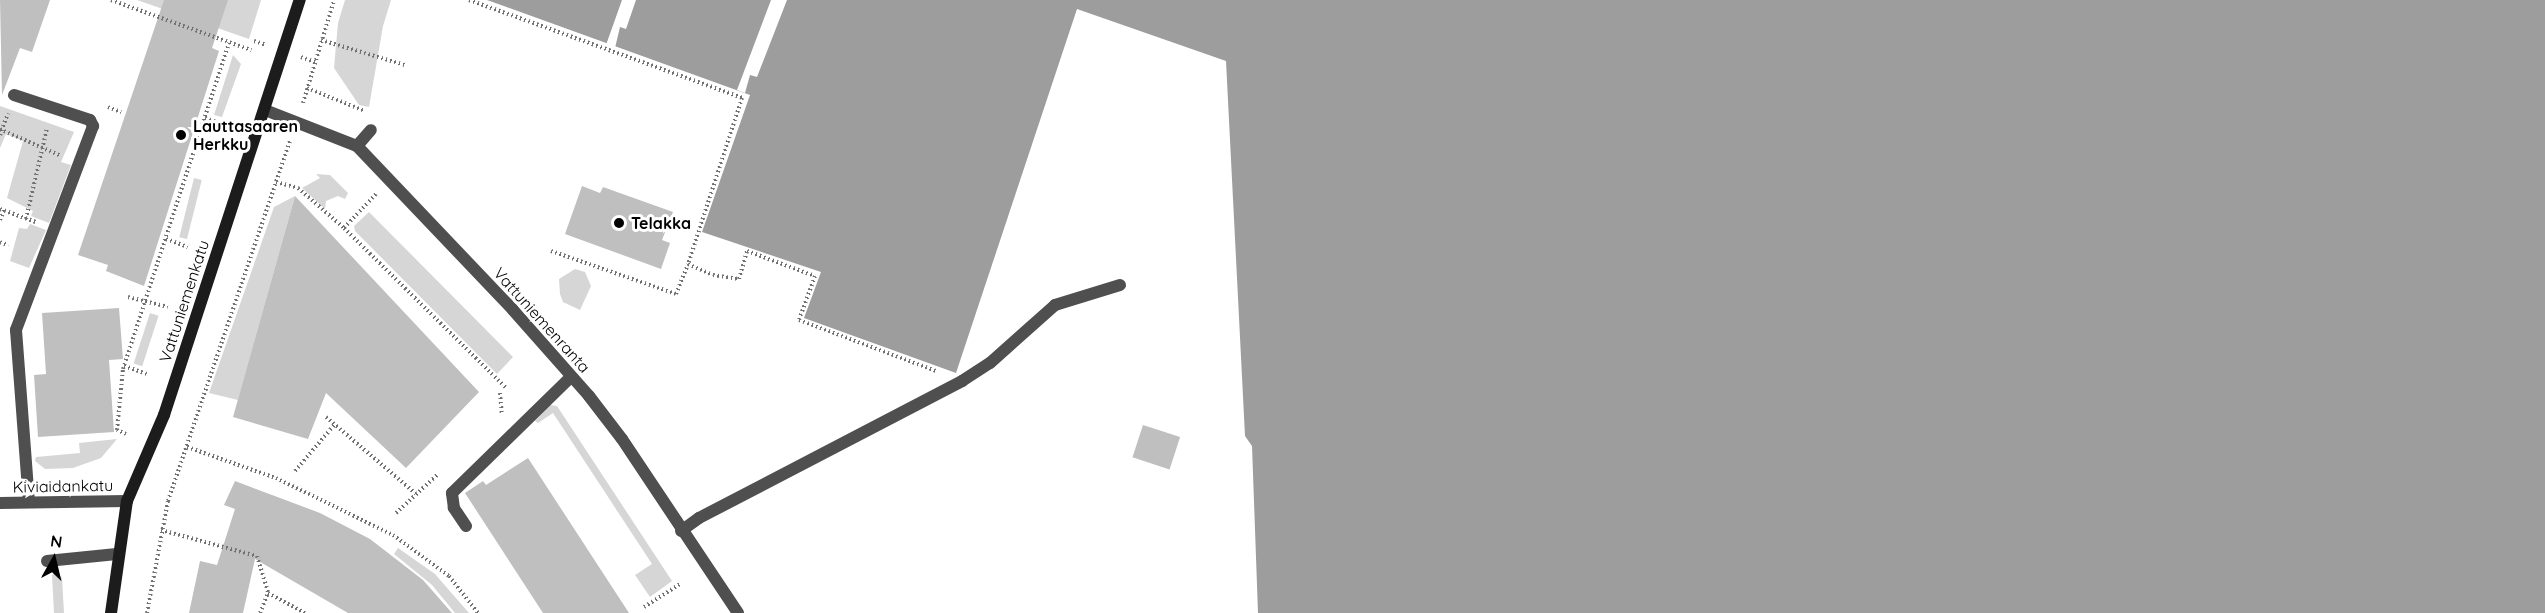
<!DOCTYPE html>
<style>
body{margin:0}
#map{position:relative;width:2545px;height:613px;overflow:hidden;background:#fff;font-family:Quicksand,sans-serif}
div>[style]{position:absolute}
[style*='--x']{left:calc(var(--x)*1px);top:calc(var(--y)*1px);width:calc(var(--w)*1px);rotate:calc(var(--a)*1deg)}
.green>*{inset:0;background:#d6d6d6;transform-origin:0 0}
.water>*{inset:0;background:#9d9d9d}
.pier>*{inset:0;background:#fff}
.building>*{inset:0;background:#bfbfbf;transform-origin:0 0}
.path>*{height:4px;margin-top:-2px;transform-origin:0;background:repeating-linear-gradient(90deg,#717171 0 1.5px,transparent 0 4.5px)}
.lane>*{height:12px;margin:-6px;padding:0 6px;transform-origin:6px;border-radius:6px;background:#4f4f4f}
.street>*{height:12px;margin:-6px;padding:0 6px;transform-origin:6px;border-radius:6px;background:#4f4f4f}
.secondary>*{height:12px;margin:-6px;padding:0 6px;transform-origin:6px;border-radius:6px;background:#1c1c1c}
.dots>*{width:16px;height:16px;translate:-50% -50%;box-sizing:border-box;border:3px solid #fff;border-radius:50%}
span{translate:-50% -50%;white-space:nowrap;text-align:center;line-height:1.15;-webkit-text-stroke:6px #fff;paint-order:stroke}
.poi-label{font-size:16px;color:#000;font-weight:700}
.left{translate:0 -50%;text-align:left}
.street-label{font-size:16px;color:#000}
.north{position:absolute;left:24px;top:529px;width:60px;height:60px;-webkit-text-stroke:4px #fff;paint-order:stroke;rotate:8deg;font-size:16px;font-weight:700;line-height:24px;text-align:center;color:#000}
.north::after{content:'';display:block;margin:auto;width:21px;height:27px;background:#000;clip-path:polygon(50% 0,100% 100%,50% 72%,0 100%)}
</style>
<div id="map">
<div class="green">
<div style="clip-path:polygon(137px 0,261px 0,249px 39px)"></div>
<div style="clip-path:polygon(345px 0,391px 0,383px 26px,369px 107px,359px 105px,334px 68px,338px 23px)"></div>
<div style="clip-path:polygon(233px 55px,241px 64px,222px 117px,214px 115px)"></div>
<div style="clip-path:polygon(0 106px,74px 132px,61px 162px,71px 165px,49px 223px,31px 216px,33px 211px,7px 198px,23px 141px,6px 134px,0 148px)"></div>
<div style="clip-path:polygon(316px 174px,330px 175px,348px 193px,345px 199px,338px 196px,326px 201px,325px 209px,302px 188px,320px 178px)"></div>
<div style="left:194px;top:178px;width:8px;height:61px;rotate:14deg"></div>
<div style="clip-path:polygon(295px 196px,238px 400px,209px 393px,274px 207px)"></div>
<div style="clip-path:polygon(369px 212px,513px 357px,497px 374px,355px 231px,354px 226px)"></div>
<div style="clip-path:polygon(30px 224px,46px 230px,29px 268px,10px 261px,19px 228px,27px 229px)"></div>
<div style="clip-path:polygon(575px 269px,585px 272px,591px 286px,580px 310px,563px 302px,560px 294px,559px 279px)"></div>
<div style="left:150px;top:313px;width:9px;height:53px;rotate:18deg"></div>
<div style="clip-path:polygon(550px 405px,557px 406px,672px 581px,650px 597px,635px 575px,652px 564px,553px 413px,538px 423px,535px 421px)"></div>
<div style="clip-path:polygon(117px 439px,101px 458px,73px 468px,45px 469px,35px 461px,36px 457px,80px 453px,79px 443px)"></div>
<div style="clip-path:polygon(398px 548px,435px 574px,469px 613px,455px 613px,432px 585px,394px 554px)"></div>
<div style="clip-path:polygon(56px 571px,62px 578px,64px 613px,54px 613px,52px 575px)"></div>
</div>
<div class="water">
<div style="clip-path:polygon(487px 0,2545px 0,2545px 613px,1258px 613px,1252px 446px,1245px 436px,1226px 61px,1077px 9px,956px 373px,804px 318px,821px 272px,702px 232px,750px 95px)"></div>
</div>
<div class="pier">
<div style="clip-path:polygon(622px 0,636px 0,626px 29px,620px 27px,615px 48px,606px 45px)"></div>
<div style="clip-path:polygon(771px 0,787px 0,757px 77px,750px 75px,745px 93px,737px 90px)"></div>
</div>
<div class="building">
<div style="clip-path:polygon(0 0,50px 0,32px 52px,20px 48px,2px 95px)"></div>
<div style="clip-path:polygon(164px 0,228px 0,212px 48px,219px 51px,144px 286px,106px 271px,108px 265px,78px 255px)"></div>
<div style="clip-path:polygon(582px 186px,600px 193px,603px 187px,673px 212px,662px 240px,670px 243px,661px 269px,565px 234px)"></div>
<div style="clip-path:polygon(295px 196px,479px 392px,406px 468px,326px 393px,308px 439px,233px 417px)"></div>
<div style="clip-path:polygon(119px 308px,123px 359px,109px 360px,114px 432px,38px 437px,34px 375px,46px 374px,42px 313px)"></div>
<div style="left:1143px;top:425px;width:39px;height:34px;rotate:18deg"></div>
<div style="clip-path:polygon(528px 458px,629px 613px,543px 613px,465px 493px,483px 481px,486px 485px)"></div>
<div style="clip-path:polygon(235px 481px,320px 513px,370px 539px,423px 580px,452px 613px,348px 613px,255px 559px,243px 613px,189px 613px,200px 561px,217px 565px,235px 509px,224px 505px)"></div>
</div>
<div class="path">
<div style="--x:111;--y:0;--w:149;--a:19.7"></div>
<div style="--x:469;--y:0;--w:290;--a:19.7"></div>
<div style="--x:742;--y:98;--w:175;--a:108"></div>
<div style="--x:688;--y:264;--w:27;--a:24"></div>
<div style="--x:713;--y:275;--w:26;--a:9"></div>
<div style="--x:739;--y:279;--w:29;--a:-74"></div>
<div style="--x:747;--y:251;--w:72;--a:20.2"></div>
<div style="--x:815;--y:276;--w:47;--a:110"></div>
<div style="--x:799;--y:320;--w:146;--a:20.4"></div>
<div style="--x:321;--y:40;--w:88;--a:16.6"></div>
<div style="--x:254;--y:41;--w:13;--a:18"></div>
<div style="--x:301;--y:57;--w:15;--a:20"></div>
<div style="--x:307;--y:88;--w:62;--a:21.6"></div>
<div style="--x:303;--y:103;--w:108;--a:-73.2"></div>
<div style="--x:108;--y:107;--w:14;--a:21"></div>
<div style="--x:205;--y:118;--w:23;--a:20"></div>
<div style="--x:0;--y:129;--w:67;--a:23.9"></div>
<div style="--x:0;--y:135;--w:23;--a:-70"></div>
<div style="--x:276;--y:182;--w:23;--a:15"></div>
<div style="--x:298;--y:188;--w:61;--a:41"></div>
<div style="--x:376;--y:194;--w:47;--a:133.3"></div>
<div style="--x:344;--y:228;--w:228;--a:44.6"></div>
<div style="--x:0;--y:209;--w:38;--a:20"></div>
<div style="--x:26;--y:219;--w:93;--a:-77"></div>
<div style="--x:0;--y:220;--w:11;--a:-68"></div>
<div style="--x:166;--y:239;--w:23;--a:20"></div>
<div style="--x:0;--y:242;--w:9;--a:21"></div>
<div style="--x:551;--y:251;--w:132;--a:19"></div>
<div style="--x:676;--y:294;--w:32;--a:-68"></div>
<div style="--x:128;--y:297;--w:41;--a:14"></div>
<div style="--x:124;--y:366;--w:24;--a:19"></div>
<div style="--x:500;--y:393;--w:22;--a:85"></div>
<div style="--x:326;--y:417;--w:118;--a:40.5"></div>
<div style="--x:126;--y:434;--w:10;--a:-156"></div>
<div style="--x:117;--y:430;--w:61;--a:-84.4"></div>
<div style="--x:123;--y:369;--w:343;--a:-72"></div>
<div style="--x:187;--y:447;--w:94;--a:19.2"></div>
<div style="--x:276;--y:478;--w:130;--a:26"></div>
<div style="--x:393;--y:535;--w:69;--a:36.2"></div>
<div style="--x:449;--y:576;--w:47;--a:51.9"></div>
<div style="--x:295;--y:471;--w:62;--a:-49.6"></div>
<div style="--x:396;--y:513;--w:56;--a:-42.8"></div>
<div style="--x:161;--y:530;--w:99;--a:15.2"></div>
<div style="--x:257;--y:556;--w:39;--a:73"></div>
<div style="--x:268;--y:593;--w:42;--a:28.4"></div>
<div style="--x:644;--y:607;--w:43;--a:-32.6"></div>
<div style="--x:147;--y:613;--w:114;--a:-79.4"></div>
<div style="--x:168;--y:501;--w:380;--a:-71.3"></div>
<div style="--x:260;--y:613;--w:22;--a:-68"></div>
</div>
<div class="lane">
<div style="--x:14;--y:95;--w:80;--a:18.2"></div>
<div style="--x:90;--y:120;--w:7;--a:63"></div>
<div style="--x:93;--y:126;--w:218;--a:110.7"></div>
<div style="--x:16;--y:330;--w:172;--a:85.7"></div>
<div style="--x:357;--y:146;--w:21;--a:-49"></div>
<div style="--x:466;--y:526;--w:22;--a:-124"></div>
<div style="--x:454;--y:508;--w:15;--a:-98"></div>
<div style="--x:452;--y:493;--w:166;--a:-44.3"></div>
<div style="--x:681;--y:531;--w:22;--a:-36"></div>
<div style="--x:699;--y:518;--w:297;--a:-27.5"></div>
<div style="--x:962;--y:381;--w:33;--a:-33"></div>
<div style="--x:990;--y:363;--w:87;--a:-41.7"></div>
<div style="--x:1055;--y:305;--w:68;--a:-17.1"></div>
<div style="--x:47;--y:561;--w:70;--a:-5.7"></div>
</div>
<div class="street">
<div style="--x:265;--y:110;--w:99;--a:21.4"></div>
<div style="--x:357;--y:146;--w:226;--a:46.4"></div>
<div style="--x:513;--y:310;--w:115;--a:48.5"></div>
<div style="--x:589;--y:396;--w:54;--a:52.5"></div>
<div style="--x:622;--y:439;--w:209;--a:56.3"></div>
<div style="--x:0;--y:503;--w:127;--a:-0.9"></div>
</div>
<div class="secondary">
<div style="--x:111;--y:613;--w:113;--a:-81.9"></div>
<div style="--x:127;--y:501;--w:94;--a:-66.7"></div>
<div style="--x:164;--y:415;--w:437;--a:-71.9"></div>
</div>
<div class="dots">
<div style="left:181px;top:135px;background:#000"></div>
<div style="left:619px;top:223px;background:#000"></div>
</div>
<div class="poi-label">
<span class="left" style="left:193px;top:135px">Lauttasaaren<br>Herkku</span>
<span class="left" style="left:631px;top:223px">Telakka</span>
</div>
<div class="street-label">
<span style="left:184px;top:301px;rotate:-72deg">Vattuniemenkatu</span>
<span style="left:542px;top:320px;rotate:48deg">Vattuniemenranta</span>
<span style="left:63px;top:486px;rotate:-1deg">Kiviaidankatu</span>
</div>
<div class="north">N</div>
</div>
